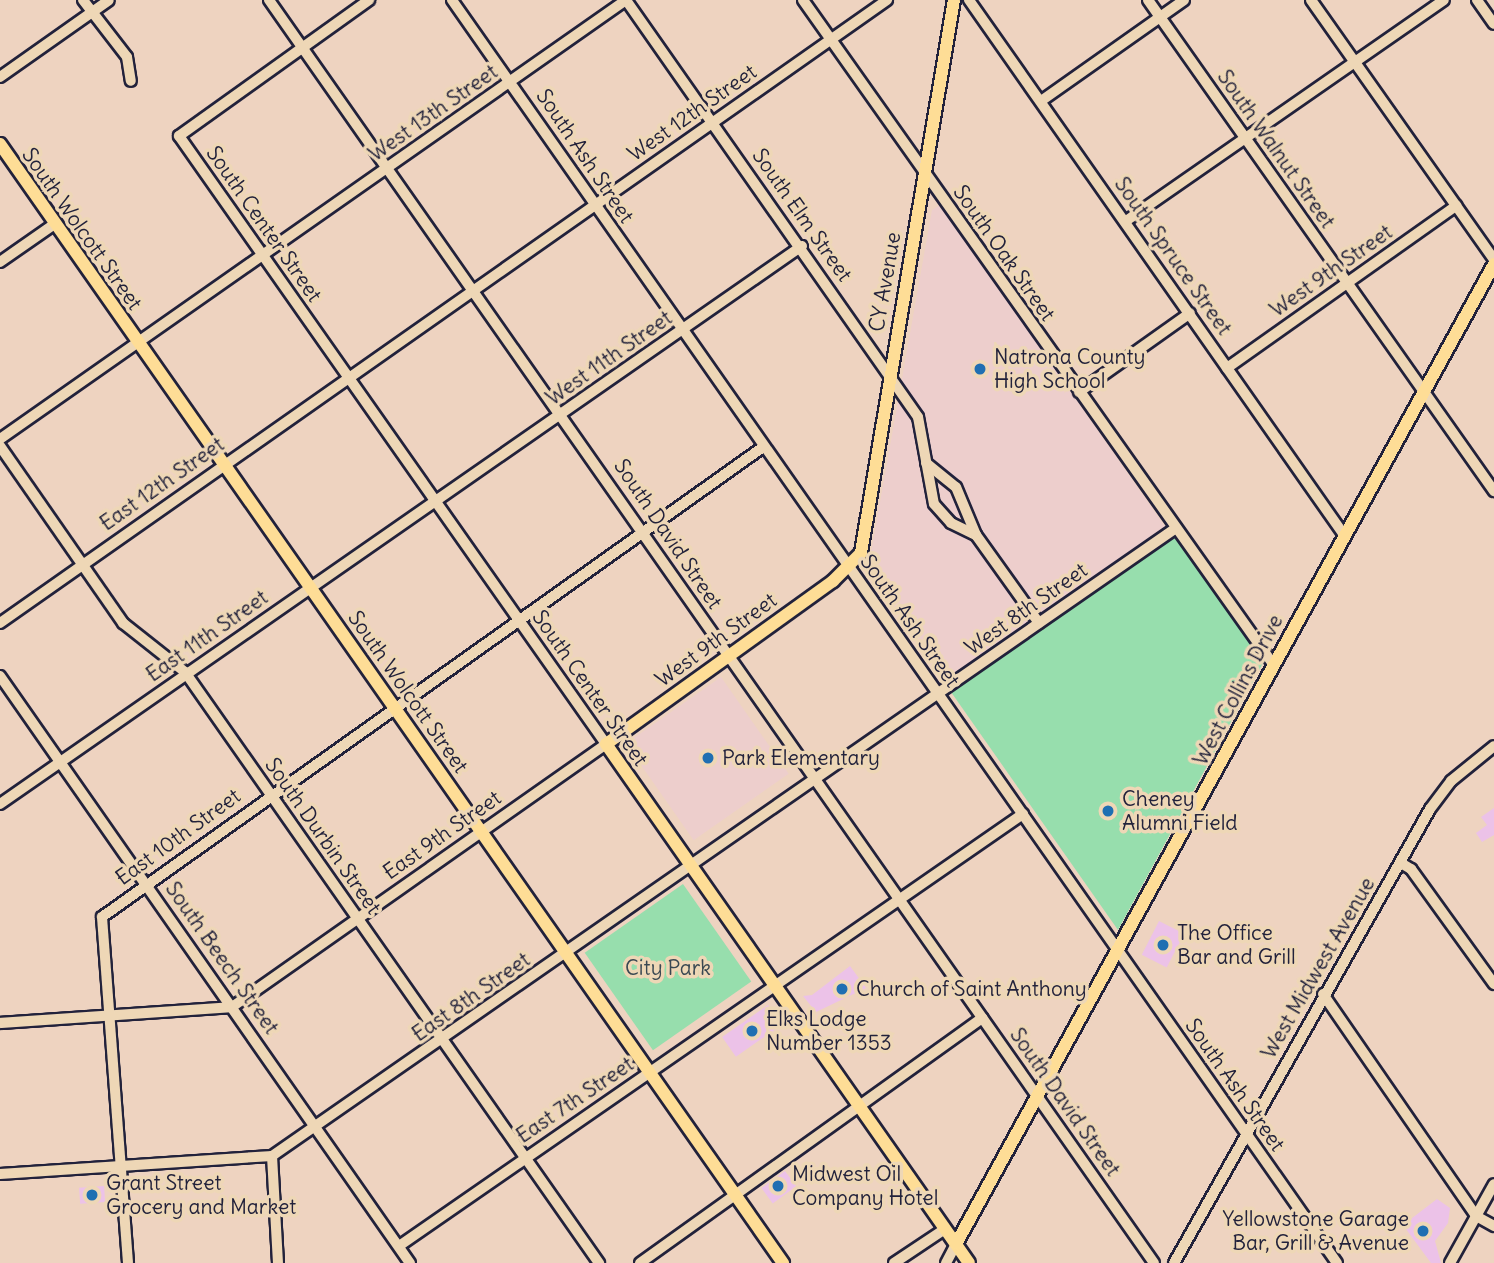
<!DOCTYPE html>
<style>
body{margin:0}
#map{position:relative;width:1494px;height:1263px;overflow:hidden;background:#eed3c0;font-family:Delius,sans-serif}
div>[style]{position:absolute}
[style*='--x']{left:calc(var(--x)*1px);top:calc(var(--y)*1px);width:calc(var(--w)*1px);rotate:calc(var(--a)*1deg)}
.built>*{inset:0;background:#edcecc;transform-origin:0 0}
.green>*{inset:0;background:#97dead;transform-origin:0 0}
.building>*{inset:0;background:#ecc2e8;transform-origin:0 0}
.roads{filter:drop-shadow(2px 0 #22223b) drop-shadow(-2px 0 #22223b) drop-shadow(0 2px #22223b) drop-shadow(0 -2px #22223b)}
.minor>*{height:10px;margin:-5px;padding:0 5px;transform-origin:5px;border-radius:5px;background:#eed7b6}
.major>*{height:12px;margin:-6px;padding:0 6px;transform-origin:6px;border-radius:6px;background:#fedd96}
.dots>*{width:19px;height:19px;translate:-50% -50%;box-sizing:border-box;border:4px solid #eed7b6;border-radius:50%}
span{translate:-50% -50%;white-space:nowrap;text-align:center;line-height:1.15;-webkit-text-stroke:7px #eed7b6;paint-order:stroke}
.street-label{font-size:21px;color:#22223b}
.poi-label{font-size:21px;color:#22223b}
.left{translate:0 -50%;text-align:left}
.right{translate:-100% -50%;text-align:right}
.park-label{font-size:21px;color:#394852}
</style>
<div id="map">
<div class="built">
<div style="clip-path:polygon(940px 205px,1166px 528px,944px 683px,868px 570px,932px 210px)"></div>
<div style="left:721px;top:677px;width:118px;height:116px;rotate:55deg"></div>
</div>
<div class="green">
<div style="clip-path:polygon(1175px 537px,1264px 661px,1118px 930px,951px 692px)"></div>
<div style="left:683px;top:884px;width:119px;height:120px;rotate:55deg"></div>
</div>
<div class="building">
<div style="clip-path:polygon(1494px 808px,1494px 835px,1482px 842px,1476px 833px,1487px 825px,1481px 817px)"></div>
<div style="left:1159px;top:921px;width:28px;height:38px;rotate:27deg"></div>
<div style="clip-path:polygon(850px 966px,866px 988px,816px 1012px,803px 996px,812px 995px)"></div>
<div style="left:768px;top:1005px;width:24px;height:56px;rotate:55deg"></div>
<div style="left:785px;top:1171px;width:19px;height:29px;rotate:54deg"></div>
<div style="left:104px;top:1186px;width:16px;height:25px;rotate:86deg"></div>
<div style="clip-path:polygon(1437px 1199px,1450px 1208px,1448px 1223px,1435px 1241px,1441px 1263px,1431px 1263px,1403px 1225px)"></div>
</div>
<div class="roads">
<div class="minor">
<div style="--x:83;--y:0;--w:72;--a:52.3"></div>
<div style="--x:127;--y:57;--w:24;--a:81"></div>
<div style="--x:269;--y:0;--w:1542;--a:54.98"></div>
<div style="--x:452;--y:0;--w:1542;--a:54.98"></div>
<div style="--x:626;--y:0;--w:509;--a:55"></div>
<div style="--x:918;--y:417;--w:88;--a:79.6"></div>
<div style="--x:934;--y:504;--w:25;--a:48"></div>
<div style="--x:951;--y:523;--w:28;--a:26"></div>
<div style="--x:803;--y:0;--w:814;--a:54.71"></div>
<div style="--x:969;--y:0;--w:653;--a:54.97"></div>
<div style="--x:1148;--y:0;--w:601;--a:54.83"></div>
<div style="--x:1311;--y:0;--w:317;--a:54.8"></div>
<div style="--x:1477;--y:0;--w:29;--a:55"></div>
<div style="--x:0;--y:77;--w:133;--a:-35.2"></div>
<div style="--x:1041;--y:101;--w:175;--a:-35.2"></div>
<div style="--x:1126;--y:221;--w:387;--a:-34.8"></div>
<div style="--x:0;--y:262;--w:68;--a:-34.9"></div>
<div style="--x:1227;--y:368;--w:281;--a:-35.3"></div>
<div style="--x:1079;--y:392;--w:136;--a:-35.4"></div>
<div style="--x:0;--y:439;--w:765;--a:-35.04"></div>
<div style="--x:0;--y:446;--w:216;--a:55.2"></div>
<div style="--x:123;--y:623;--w:79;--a:38.3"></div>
<div style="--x:185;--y:672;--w:722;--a:54.99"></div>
<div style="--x:926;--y:463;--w:38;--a:39"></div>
<div style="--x:956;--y:487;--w:52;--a:67.4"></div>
<div style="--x:976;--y:535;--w:108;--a:54.4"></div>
<div style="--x:0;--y:623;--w:1084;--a:-35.08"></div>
<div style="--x:0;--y:676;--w:716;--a:55.07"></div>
<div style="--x:0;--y:804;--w:977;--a:-34.83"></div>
<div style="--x:1401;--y:863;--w:12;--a:31"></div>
<div style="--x:1411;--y:869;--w:142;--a:54.2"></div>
<div style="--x:1323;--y:994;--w:270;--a:55.4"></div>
<div style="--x:1476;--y:1216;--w:21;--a:29"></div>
<div style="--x:232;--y:1007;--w:457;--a:-35.1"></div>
<div style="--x:606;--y:744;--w:743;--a:-125.08"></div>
<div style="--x:179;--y:136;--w:234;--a:-35.6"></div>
<div style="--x:0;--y:1023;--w:233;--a:-3.9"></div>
<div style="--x:272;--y:1156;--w:107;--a:86.8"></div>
<div style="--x:0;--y:1174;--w:273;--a:-3.8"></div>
<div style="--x:272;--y:1156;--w:1101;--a:-34.79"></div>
<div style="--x:399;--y:1246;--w:759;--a:-34.7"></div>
<div style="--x:128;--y:1263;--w:347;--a:-94.3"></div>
<div style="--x:102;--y:917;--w:811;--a:-35.41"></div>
<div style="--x:640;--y:1263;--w:421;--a:-35.6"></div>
<div style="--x:894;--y:1263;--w:61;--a:-33.7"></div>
<div style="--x:946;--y:1263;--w:21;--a:-62"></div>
<div style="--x:1174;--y:1263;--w:521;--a:-60.58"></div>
<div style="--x:1430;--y:809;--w:35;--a:-53"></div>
<div style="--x:1451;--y:781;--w:55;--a:-39.1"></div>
<div style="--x:1450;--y:1263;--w:90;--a:-60.9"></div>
</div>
<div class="major">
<div style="--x:954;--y:0;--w:561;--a:99.55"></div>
<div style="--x:861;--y:553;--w:40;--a:135"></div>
<div style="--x:833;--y:581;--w:279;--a:144.3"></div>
<div style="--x:606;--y:744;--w:633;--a:55.03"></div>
<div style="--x:0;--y:144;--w:1366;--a:55.02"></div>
<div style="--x:956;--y:1244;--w:1118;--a:-61.23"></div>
</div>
</div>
<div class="dots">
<div style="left:980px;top:369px;background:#1f6fb2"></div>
<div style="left:708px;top:758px;background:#1f6fb2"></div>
<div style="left:1108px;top:811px;background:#1f6fb2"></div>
<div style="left:1163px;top:945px;background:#1f6fb2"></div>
<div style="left:842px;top:989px;background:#1f6fb2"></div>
<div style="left:752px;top:1031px;background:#1f6fb2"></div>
<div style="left:778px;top:1186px;background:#1f6fb2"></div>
<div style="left:92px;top:1195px;background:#1f6fb2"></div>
<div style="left:1423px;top:1231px;background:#1f6fb2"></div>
</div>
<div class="street-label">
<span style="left:433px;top:113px;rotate:-35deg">West 13th Street</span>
<span style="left:692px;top:113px;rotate:-35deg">West 12th Street</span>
<span style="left:1276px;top:149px;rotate:55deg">South Walnut Street</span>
<span style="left:585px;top:156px;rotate:56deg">South Ash Street</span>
<span style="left:802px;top:215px;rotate:55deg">South Elm Street</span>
<span style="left:264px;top:224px;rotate:55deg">South Center Street</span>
<span style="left:82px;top:229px;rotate:55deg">South Wolcott Street</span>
<span style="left:1004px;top:253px;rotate:55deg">South Oak Street</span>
<span style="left:1173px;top:256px;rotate:55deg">South Spruce Street</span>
<span style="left:1331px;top:271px;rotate:-35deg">West 9th Street</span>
<span style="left:885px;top:282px;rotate:-80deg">CY Avenue</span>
<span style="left:609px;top:358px;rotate:-35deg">West 11th Street</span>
<span style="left:162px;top:484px;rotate:-35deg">East 12th Street</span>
<span style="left:668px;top:534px;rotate:56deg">South David Street</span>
<span style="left:1026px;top:609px;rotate:-35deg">West 8th Street</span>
<span style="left:910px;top:621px;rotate:55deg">South Ash Street</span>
<span style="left:207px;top:636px;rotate:-35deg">East 11th Street</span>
<span style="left:716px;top:640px;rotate:-36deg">West 9th Street</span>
<span style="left:590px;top:688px;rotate:55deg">South Center Street</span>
<span style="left:1238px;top:690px;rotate:-62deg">West Collins Drive</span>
<span style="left:408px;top:692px;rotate:55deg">South Wolcott Street</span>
<span style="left:442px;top:835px;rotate:-35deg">East 9th Street</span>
<span style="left:323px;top:836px;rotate:55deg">South Durbin Street</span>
<span style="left:178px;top:837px;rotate:-36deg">East 10th Street</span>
<span style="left:222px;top:958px;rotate:55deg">South Beech Street</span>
<span style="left:1318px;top:968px;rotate:-60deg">West Midwest Avenue</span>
<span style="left:471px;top:997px;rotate:-35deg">East 8th Street</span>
<span style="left:1235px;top:1085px;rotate:55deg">South Ash Street</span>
<span style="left:575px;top:1100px;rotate:-34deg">East 7th Street</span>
<span style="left:1065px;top:1102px;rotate:55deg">South David Street</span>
</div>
<div class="poi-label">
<span class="left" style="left:994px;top:369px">Natrona County<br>High School</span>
<span class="left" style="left:722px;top:758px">Park Elementary</span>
<span class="left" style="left:1122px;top:811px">Cheney<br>Alumni Field</span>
<span class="left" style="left:1177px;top:945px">The Office<br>Bar and Grill</span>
<span class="left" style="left:856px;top:989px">Church of Saint Anthony</span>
<span class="left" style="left:766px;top:1031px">Elks Lodge<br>Number 1353</span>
<span class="left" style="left:792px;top:1186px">Midwest Oil<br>Company Hotel</span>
<span class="left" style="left:106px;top:1195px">Grant Street<br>Grocery and Market</span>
<span class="right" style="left:1409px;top:1231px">Yellowstone Garage<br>Bar, Grill &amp; Avenue</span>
</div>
<div class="park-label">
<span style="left:668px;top:968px">City Park</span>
</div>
</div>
